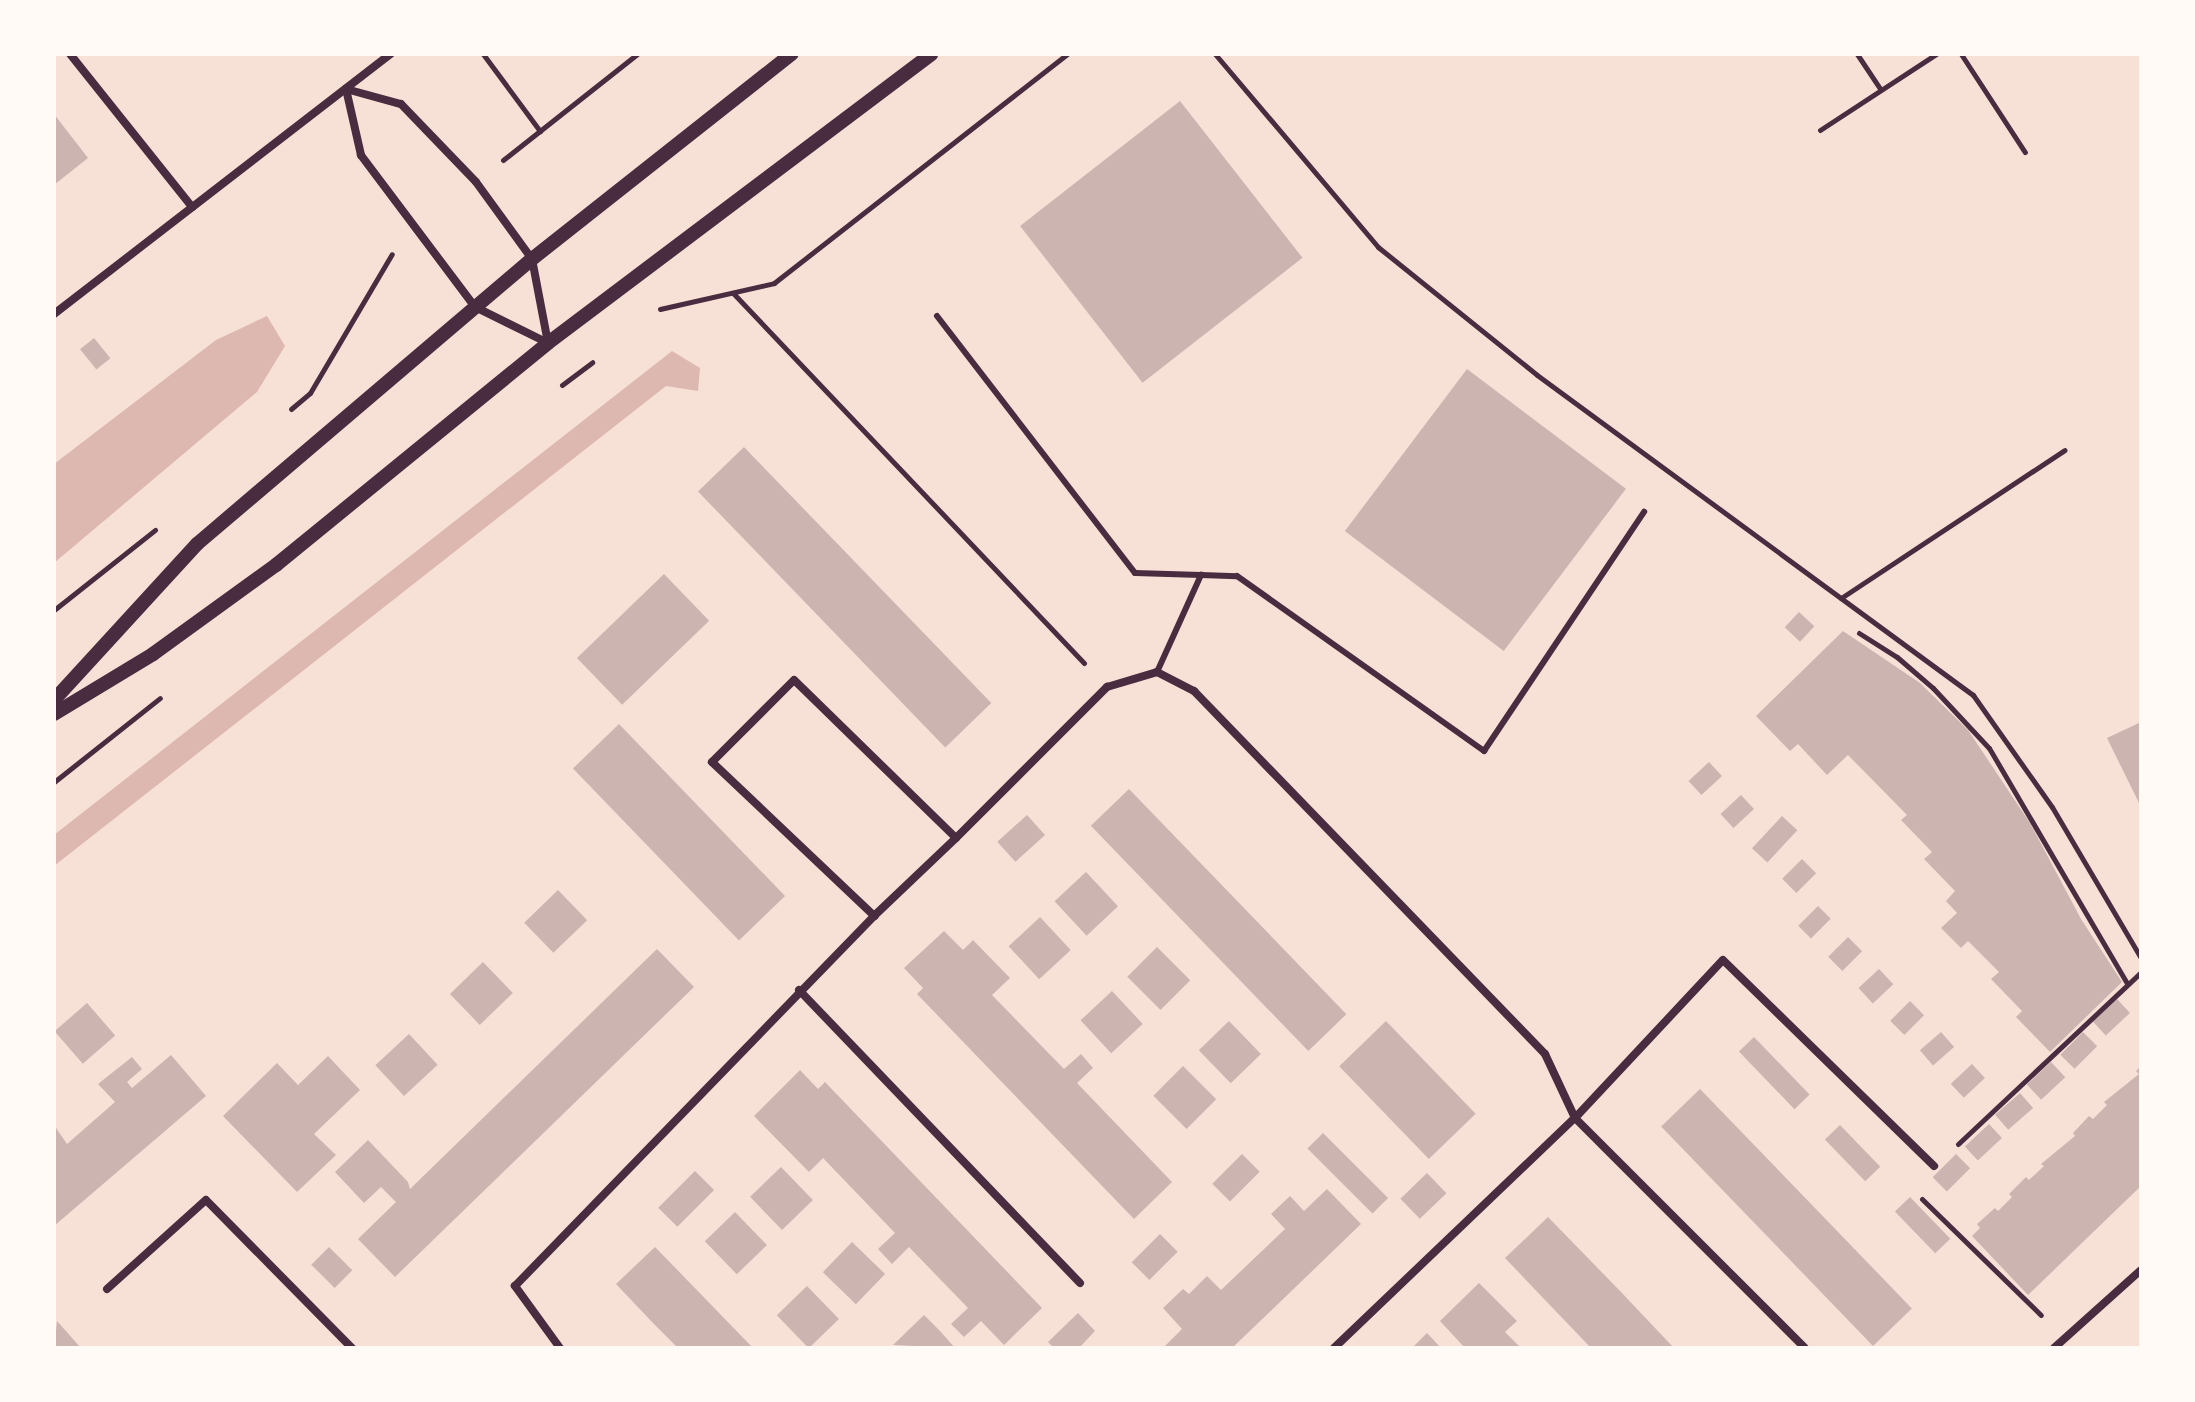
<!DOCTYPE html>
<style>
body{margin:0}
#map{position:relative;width:2195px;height:1402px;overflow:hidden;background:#f7e1d7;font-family:Spectral,serif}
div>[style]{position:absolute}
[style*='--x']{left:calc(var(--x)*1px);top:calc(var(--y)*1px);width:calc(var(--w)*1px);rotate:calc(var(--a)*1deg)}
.water>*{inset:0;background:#dcb8b0}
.building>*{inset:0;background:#ccb4b1;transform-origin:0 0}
.path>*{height:5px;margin:-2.5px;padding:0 2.5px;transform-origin:2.5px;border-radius:2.5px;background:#4a2c40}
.service>*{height:6px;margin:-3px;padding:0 3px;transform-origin:3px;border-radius:3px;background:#4a2c40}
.minor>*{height:8px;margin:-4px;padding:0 4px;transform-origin:4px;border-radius:4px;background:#4a2c40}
.tertiary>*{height:14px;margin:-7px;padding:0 7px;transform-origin:7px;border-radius:7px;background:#4a2c40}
span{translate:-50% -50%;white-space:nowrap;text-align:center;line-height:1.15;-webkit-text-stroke:7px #fffaf5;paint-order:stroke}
.frame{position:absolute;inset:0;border:56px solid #fffaf5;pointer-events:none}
</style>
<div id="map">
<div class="water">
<div style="clip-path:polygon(267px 316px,285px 346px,257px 392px,54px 563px,54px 464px,216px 340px)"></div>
<div style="clip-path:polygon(672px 351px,700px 368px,698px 391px,666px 386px,54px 866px,54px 835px)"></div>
</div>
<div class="building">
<div style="left:1180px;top:101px;width:199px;height:203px;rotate:52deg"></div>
<div style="clip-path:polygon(54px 114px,88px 158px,54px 185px)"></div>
<div style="left:94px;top:338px;width:26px;height:18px;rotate:51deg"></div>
<div style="left:1467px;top:369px;width:199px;height:203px;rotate:37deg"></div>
<div style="left:744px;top:447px;width:356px;height:64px;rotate:46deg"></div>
<div style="left:664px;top:574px;width:65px;height:121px;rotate:46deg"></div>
<div style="left:1799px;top:612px;width:21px;height:21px;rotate:43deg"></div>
<div style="clip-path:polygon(1843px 631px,1920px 683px,1968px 730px,2030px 823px,2081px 919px,2122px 982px,2050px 1052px,2016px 1017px,2022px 1011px,1991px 979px,1999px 972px,1968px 941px,1961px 948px,1941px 928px,1957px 913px,1946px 901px,1955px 891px,1924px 859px,1932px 852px,1901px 820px,1907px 815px,1848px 755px,1827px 775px,1798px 744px,1790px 751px,1756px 716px)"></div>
<div style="clip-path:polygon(2141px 722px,2141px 807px,2107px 738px)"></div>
<div style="left:619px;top:724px;width:239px;height:64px;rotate:46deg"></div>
<div style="left:1709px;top:762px;width:19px;height:28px;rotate:47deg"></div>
<div style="left:1129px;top:789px;width:313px;height:53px;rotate:46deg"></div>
<div style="left:1741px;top:795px;width:19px;height:28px;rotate:47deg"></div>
<div style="left:1027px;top:815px;width:27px;height:40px;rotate:48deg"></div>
<div style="left:1782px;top:816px;width:21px;height:44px;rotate:43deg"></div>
<div style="left:1802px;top:859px;width:20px;height:28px;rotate:45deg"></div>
<div style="left:1086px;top:872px;width:47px;height:43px;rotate:47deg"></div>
<div style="left:558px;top:890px;width:42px;height:47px;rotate:46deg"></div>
<div style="left:1818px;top:906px;width:18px;height:28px;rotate:45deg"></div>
<div style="left:1040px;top:917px;width:45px;height:43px;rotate:47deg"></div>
<div style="clip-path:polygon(944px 931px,963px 950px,973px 940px,1010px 978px,992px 995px,1064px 1069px,1081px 1054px,1093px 1068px,1077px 1083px,1172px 1182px,1134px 1219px,917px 994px,923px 988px,904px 968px)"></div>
<div style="left:1848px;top:937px;width:20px;height:28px;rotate:45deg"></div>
<div style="left:1157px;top:947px;width:47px;height:42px;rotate:45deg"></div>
<div style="clip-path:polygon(657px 949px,694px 987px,395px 1277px,358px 1239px,396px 1202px,381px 1187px,364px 1203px,335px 1172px,368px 1140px,408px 1182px,410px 1189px)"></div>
<div style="left:483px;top:962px;width:43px;height:46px;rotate:46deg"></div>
<div style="left:1879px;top:969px;width:21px;height:28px;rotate:47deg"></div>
<div style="left:1112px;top:991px;width:45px;height:43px;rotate:47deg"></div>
<div style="left:2117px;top:999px;width:19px;height:33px;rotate:47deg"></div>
<div style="left:1910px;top:1001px;width:20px;height:28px;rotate:45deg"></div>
<div style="left:87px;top:1003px;width:43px;height:43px;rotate:49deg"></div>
<div style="left:1229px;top:1021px;width:46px;height:42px;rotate:46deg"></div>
<div style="left:1386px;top:1021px;width:129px;height:65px;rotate:46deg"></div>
<div style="left:1941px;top:1032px;width:20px;height:28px;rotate:49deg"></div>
<div style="left:2083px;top:1032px;width:20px;height:32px;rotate:45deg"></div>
<div style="left:409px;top:1034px;width:42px;height:46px;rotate:47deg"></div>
<div style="left:1754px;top:1037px;width:80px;height:21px;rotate:46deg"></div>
<div style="clip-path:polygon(171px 1055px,206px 1096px,54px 1226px,54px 1125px,67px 1144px,115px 1102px,98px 1084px,132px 1057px,142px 1069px,127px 1082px,132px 1088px)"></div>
<div style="clip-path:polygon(328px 1056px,360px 1090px,314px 1134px,336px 1155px,297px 1192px,223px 1116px,277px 1063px,298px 1085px)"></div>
<div style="left:2051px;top:1062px;width:21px;height:33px;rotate:47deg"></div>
<div style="left:1972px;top:1064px;width:19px;height:29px;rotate:47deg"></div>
<div style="left:1183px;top:1066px;width:47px;height:42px;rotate:45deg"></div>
<div style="clip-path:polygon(2141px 1066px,2141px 1186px,2028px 1295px,1972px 1236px,1980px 1228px,1977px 1224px,1995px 1208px,1998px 1211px,2012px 1197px,2009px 1194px,2026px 1177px,2029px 1180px,2044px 1166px,2041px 1164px,2075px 1136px,2073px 1133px,2089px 1116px,2093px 1119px,2107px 1105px,2104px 1102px,2139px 1074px,2136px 1071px)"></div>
<div style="clip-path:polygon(800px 1070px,818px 1089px,825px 1082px,1042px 1308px,1004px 1345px,981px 1321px,964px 1337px,951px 1324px,968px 1308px,909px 1247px,892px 1264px,878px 1249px,895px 1233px,823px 1158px,809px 1172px,754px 1116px)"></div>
<div style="left:1700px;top:1089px;width:305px;height:54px;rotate:46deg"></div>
<div style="left:2020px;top:1093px;width:20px;height:33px;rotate:49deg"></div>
<div style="left:1989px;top:1124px;width:19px;height:33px;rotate:47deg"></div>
<div style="left:1840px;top:1125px;width:58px;height:21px;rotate:46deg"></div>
<div style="left:1323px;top:1133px;width:92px;height:22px;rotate:45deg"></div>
<div style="left:1242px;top:1154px;width:25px;height:42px;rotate:45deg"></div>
<div style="left:1956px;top:1154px;width:20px;height:33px;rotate:45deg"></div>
<div style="left:781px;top:1167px;width:46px;height:43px;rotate:46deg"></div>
<div style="left:695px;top:1171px;width:27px;height:52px;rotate:45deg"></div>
<div style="left:1427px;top:1173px;width:28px;height:37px;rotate:46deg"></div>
<div style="clip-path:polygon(1327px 1189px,1361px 1224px,1278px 1304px,1232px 1348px,1163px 1348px,1182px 1329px,1163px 1308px,1183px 1289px,1189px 1294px,1207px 1276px,1221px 1290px,1285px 1229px,1271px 1214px,1290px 1196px,1304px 1211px)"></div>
<div style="left:1910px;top:1197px;width:58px;height:21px;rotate:46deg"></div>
<div style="left:735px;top:1212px;width:46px;height:42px;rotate:46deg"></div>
<div style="clip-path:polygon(1548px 1217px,1621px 1292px,1674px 1348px,1591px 1348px,1505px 1258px)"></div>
<div style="left:1160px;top:1234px;width:25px;height:40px;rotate:45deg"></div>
<div style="left:852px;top:1242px;width:46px;height:42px;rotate:44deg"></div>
<div style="left:329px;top:1247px;width:33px;height:25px;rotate:45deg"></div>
<div style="clip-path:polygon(655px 1247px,692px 1285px,753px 1348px,678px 1348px,653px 1323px,616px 1284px)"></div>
<div style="clip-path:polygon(1479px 1283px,1517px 1321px,1505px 1332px,1521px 1348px,1465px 1348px,1440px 1321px)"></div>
<div style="left:807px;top:1286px;width:46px;height:42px;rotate:46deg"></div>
<div style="clip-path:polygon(1078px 1313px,1095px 1331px,1079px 1348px,1054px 1348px,1048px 1342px)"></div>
<div style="clip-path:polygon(924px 1315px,941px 1332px,955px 1348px,893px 1345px)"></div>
<div style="clip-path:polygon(57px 1321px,81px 1348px,54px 1348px)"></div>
<div style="clip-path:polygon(1427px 1333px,1441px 1348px,1412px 1348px)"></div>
</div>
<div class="path">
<div style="--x:483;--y:54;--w:96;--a:53.5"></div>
<div style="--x:1215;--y:54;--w:253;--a:49.8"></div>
<div style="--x:1378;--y:247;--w:204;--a:38.8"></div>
<div style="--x:1537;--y:375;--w:541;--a:36.28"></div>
<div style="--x:1973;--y:695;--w:137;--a:54.8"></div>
<div style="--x:2052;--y:807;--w:175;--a:59.5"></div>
<div style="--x:1857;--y:54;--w:43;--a:56.3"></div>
<div style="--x:1961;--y:54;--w:117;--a:56.9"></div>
<div style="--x:1820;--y:130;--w:139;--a:-33.2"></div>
<div style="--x:503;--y:160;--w:171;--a:-38.3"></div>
<div style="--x:733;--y:293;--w:510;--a:46.51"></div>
<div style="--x:660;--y:309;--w:117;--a:-12.8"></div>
<div style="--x:774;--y:283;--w:372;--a:-38"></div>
<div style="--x:562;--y:385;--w:38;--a:-37"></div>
<div style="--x:291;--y:409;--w:25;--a:-40"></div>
<div style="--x:310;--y:393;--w:161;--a:-59.5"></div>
<div style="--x:1841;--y:598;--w:268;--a:-33.5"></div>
<div style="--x:54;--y:610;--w:129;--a:-38.4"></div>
<div style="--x:1859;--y:633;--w:45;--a:32.3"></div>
<div style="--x:1897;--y:657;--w:48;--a:40.7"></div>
<div style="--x:1933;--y:688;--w:82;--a:47"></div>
<div style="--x:1989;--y:748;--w:273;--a:59.6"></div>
<div style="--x:54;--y:782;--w:135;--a:-38.4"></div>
<div style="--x:1958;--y:1144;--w:251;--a:-43.2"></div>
<div style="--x:1922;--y:1199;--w:166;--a:44.3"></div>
</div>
<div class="service">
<div style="--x:937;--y:316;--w:324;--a:52.4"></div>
<div style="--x:1135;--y:573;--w:66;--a:1.7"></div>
<div style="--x:1157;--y:672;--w:107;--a:-65.6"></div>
<div style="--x:1201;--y:575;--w:36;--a:2"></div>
<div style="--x:1237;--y:576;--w:303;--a:35.3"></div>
<div style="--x:1484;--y:751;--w:288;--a:-56.2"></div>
</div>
<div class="minor">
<div style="--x:70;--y:54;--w:196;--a:51.4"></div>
<div style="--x:346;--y:89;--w:57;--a:15.3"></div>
<div style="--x:401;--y:104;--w:108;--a:46.1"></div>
<div style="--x:476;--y:182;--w:95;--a:54"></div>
<div style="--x:532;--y:259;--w:86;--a:79.2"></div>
<div style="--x:548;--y:343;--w:81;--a:-153.7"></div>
<div style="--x:475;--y:307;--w:190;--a:-126.9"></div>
<div style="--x:361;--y:155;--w:68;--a:-102.8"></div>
<div style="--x:54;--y:314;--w:426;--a:-37.7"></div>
<div style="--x:956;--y:838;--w:226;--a:-135.7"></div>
<div style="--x:794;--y:680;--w:116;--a:135"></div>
<div style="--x:712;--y:762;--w:224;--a:43.5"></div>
<div style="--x:874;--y:916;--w:113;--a:-43.6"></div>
<div style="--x:956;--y:838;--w:214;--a:-45"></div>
<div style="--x:1107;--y:687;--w:52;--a:-16.7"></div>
<div style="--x:1157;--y:672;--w:42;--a:27.2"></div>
<div style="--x:1194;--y:691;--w:505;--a:45.96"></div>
<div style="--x:1545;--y:1054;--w:71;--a:64.9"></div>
<div style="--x:1575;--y:1118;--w:325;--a:45"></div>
<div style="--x:799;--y:990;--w:406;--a:46.2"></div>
<div style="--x:107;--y:1289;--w:133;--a:-42"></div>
<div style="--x:206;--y:1200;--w:208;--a:45.4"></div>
<div style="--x:560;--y:1348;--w:77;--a:-126"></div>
<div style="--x:515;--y:1286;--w:516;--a:-45.86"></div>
<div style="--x:1334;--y:1348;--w:333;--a:-43.7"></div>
<div style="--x:1575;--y:1118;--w:216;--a:-46.9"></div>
<div style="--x:1723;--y:960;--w:295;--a:44.3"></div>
<div style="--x:2054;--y:1348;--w:117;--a:-41.9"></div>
</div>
<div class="tertiary">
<div style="--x:54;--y:700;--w:212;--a:-47.5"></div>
<div style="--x:197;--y:544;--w:440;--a:-40.4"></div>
<div style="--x:532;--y:259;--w:331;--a:-38.3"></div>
<div style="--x:54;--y:714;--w:116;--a:-31.2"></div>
<div style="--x:153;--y:654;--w:152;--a:-35.9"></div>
<div style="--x:276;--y:565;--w:351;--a:-39.2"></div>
<div style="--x:548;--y:343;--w:480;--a:-37"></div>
</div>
<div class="frame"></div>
</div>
